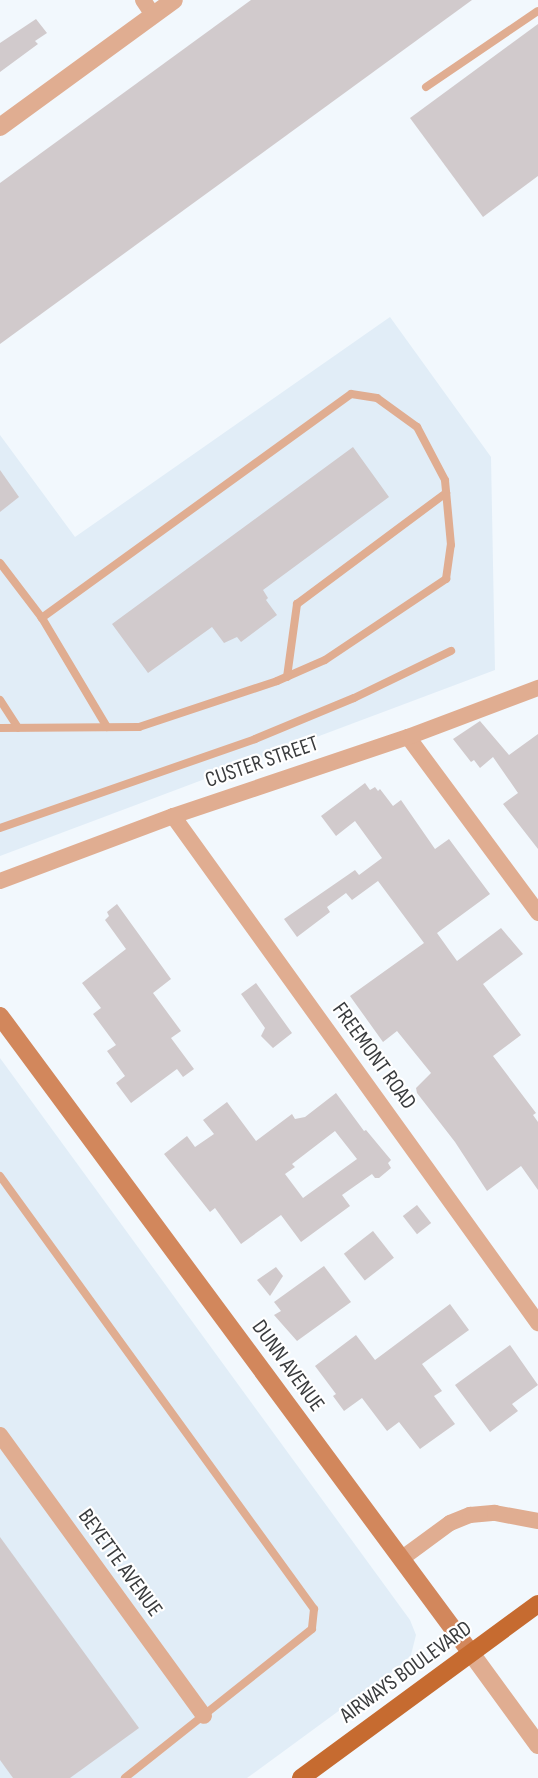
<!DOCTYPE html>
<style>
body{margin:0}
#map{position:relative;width:538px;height:1778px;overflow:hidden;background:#f2f8fd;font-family:"Sofia Sans Condensed",sans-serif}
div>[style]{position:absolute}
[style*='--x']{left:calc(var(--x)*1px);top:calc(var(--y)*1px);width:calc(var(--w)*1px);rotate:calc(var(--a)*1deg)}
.built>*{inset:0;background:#e1edf7}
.building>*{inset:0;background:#d1cacc;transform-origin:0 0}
.service>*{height:8px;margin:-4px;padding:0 4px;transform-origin:4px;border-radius:4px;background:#e0ad91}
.minor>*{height:16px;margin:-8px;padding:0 8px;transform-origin:8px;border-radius:8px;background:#e0ad91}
.tertiary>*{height:18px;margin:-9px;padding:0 9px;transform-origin:9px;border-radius:9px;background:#e0ad91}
.secondary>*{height:18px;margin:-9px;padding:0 9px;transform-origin:9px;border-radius:9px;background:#d2875c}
.primary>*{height:18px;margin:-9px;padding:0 9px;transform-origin:9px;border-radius:9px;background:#c66b30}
span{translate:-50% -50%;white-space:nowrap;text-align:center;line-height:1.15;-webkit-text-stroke:4.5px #fff;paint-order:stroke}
.street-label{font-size:22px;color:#3a3c3e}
</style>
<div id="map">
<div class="built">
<div style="clip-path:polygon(390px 317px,491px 457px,495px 670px,0 856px,0 435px,75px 537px)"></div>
<div style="clip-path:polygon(0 1058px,410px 1620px,416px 1635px,411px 1655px,400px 1666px,247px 1778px,0 1778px)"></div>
</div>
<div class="building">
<div style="clip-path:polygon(251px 0,472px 0,0 344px,0 183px)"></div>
<div style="clip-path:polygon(36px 19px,47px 33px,35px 41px,38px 44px,0 72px,0 43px)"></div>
<div style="clip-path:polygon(538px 24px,538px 176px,483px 217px,410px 118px)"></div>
<div style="clip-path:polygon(353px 447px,389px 497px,263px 590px,268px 598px,266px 600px,277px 615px,241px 642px,237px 637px,224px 643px,212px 627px,148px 673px,112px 624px)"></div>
<div style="clip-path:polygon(0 470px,19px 497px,0 512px)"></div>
<div style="clip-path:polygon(480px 721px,509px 755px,538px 734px,538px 849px,503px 804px,518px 793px,493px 757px,480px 768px,474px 760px,471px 762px,453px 739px)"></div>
<div style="clip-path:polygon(365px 783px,370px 790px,375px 787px,378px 791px,380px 789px,393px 806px,401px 800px,435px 849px,449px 839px,490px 894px,437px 933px,457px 961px,501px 928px,523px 954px,483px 984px,521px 1035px,493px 1056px,536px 1113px,533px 1115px,538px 1122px,538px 1190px,521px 1166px,487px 1191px,455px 1142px,417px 1093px,416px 1088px,431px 1073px,397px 1031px,383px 1042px,350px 996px,424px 943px,378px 881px,352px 900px,346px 893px,327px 907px,330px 912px,297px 937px,284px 919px,355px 870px,359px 875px,382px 858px,355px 821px,336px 836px,321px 816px)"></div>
<div style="clip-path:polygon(117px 904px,171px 979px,153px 993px,181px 1031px,171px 1038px,194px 1069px,183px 1077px,177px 1069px,131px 1103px,116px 1083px,125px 1076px,107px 1051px,116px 1045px,93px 1014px,101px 1008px,82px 983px,126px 949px,105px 920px,109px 916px,107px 912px)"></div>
<div style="clip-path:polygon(256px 983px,292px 1033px,273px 1048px,261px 1036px,265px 1028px,241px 994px)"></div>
<div style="clip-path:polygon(evenodd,336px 1093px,364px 1131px,366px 1130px,391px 1160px,388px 1163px,391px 1168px,379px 1178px,375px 1178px,372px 1174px,342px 1195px,350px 1206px,301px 1242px,281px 1215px,241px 1244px,215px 1208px,210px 1212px,164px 1154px,187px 1136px,195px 1147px,214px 1134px,203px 1120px,227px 1102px,256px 1141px,292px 1114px,295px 1119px,305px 1117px,336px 1093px,335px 1131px,357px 1159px,303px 1198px,285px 1174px,295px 1167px,292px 1164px,335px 1131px)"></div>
<div style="left:417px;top:1205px;width:23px;height:18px;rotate:52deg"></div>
<div style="left:373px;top:1231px;width:34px;height:37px;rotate:52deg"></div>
<div style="clip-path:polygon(324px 1266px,351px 1302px,297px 1341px,274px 1315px,281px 1311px,274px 1302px)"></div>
<div style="clip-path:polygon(276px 1267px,283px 1276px,270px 1296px,257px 1280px)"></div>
<div style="clip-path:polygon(450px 1304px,469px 1330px,422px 1364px,442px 1391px,434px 1396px,455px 1424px,420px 1449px,399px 1422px,387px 1431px,362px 1398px,344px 1411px,333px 1396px,336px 1394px,315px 1366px,356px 1335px,375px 1360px)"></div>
<div style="clip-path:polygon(510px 1345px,538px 1385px,512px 1404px,518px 1411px,490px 1432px,455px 1385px)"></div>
<div style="clip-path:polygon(0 1537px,139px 1728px,70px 1778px,13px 1778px,0 1760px)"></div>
</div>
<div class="service">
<div style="--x:426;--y:87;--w:135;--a:-34.2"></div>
<div style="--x:0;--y:563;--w:69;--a:52.6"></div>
<div style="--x:42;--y:618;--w:127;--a:59.2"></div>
<div style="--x:287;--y:677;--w:74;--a:-82.2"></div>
<div style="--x:297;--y:604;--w:186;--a:-36.7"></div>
<div style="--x:0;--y:700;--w:33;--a:57"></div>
<div style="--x:0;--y:728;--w:139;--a:-0.4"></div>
<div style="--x:139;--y:727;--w:145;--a:-18.4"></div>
<div style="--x:277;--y:681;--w:52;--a:-23.6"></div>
<div style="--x:325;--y:660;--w:146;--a:-33.8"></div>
<div style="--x:446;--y:579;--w:34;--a:-82"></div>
<div style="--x:451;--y:545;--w:65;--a:-95.3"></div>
<div style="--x:445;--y:480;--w:60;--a:-117.8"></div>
<div style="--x:417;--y:427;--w:49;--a:-144.1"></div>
<div style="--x:377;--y:398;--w:26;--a:-171"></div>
<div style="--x:351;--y:394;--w:382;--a:144.1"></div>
<div style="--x:0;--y:828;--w:270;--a:-19.2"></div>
<div style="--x:255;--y:739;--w:107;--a:-22.5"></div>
<div style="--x:354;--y:698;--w:108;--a:-25.9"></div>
<div style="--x:0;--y:1176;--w:535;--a:54.05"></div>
<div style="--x:314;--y:1609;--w:20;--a:96"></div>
<div style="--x:312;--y:1629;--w:239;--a:141.5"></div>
</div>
<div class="minor">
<div style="--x:143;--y:0;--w:18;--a:56"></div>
<div style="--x:408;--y:737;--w:219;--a:53.5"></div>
<div style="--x:173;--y:816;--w:625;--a:54.25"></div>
<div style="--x:0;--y:881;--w:185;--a:-20.6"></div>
<div style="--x:173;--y:816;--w:248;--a:-18.6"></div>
<div style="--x:408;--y:737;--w:139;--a:-20.7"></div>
<div style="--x:0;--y:1435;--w:347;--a:54"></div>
<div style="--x:401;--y:1559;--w:61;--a:-36.3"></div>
<div style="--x:450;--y:1523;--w:22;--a:-22"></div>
<div style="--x:470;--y:1515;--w:25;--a:-5"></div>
<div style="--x:495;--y:1513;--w:44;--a:10.5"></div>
</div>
<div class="tertiary">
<div style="--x:0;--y:127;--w:215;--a:-36.1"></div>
<div style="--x:471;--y:1653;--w:114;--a:53.9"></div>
</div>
<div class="secondary">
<div style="--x:0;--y:1016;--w:792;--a:53.52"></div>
</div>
<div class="primary">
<div style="--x:301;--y:1778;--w:294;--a:-36.3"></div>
</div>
<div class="street-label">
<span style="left:262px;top:762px;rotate:-19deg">CUSTER STREET</span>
<span style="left:374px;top:1056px;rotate:54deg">FREEMONT ROAD</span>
<span style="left:288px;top:1366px;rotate:54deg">DUNN AVENUE</span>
<span style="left:120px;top:1563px;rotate:54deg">BEYETTE AVENUE</span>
<span style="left:406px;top:1672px;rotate:-36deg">AIRWAYS BOULEVARD</span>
</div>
</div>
